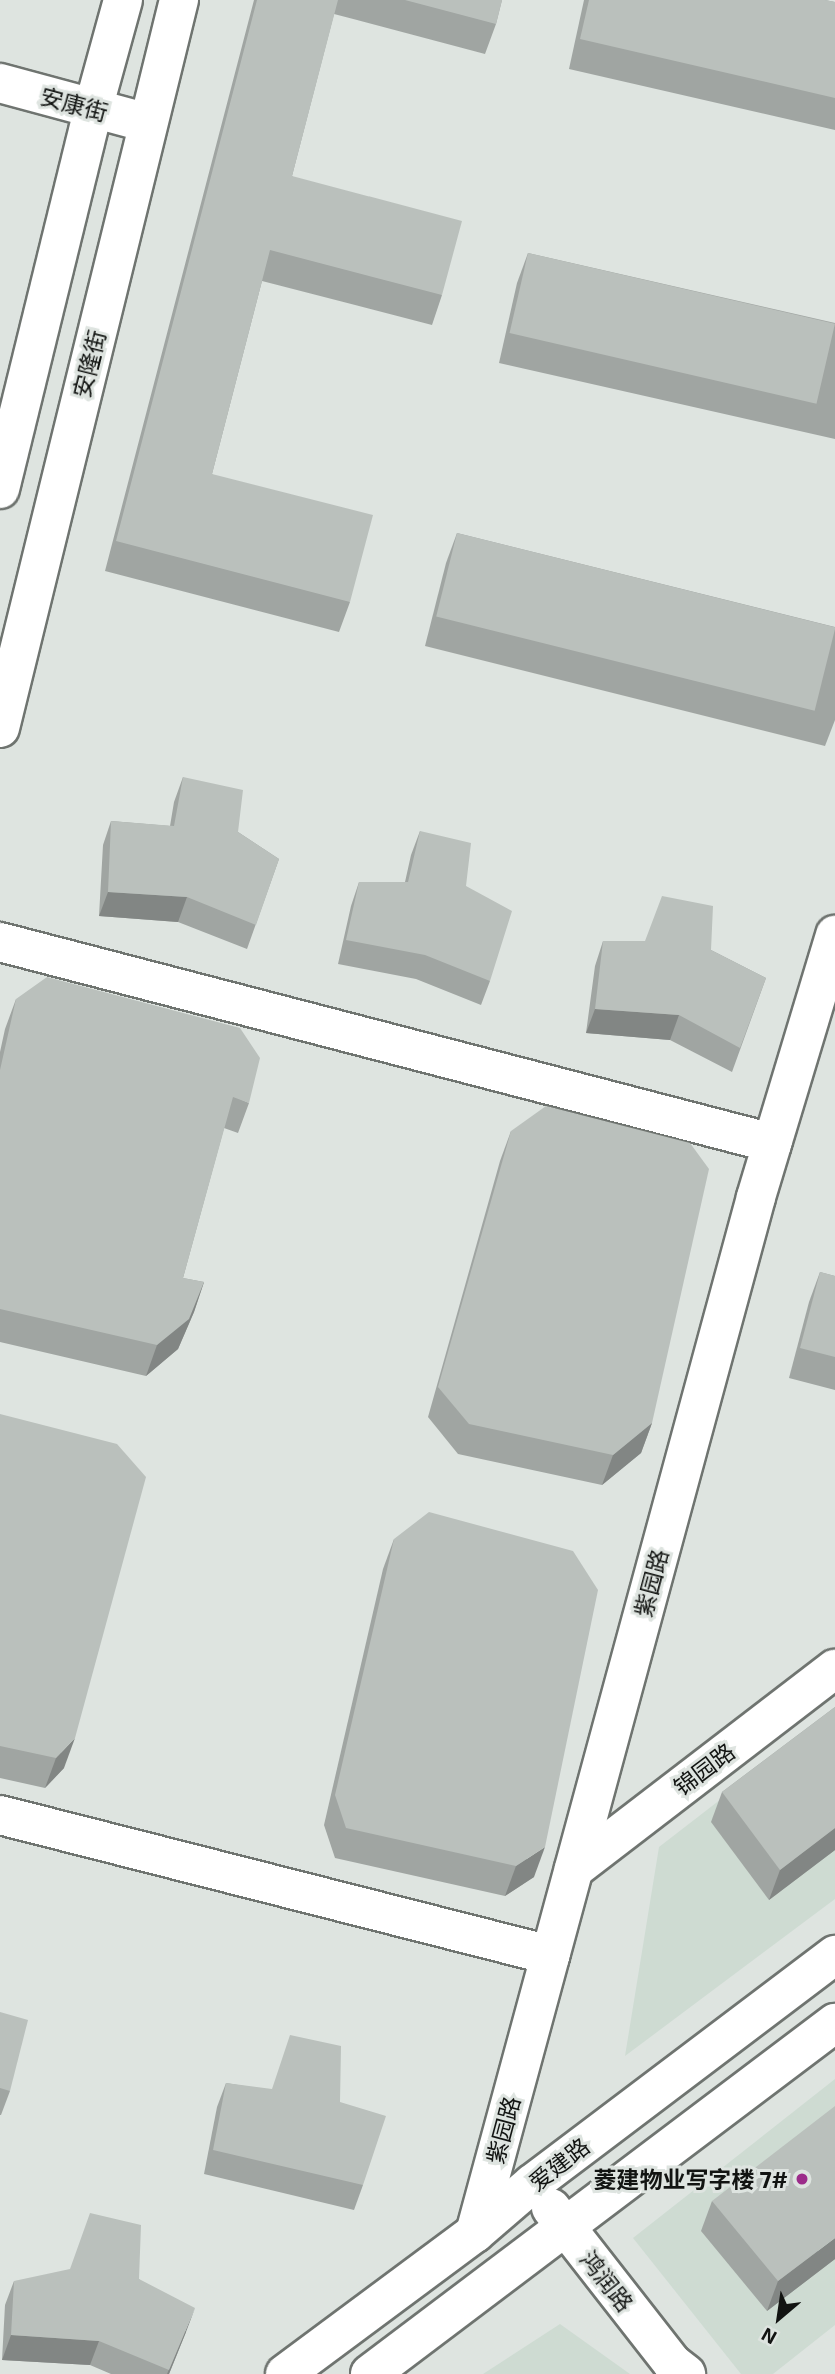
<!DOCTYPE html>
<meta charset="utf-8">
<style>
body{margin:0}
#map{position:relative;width:835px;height:2374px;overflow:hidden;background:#dee4e0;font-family:"Exo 2","Noto Sans SC",sans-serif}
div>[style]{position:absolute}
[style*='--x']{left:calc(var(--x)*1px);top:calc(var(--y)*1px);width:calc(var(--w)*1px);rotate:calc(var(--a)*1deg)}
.built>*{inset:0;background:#cedbd2}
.roads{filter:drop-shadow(2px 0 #6f7470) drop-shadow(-2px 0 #6f7470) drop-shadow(0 2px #6f7470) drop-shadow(0 -2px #6f7470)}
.street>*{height:38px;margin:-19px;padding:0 19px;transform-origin:19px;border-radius:19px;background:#fff}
.secondary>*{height:38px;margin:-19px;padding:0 19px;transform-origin:19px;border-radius:19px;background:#fff}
.wall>*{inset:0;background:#a0a5a2}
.shaded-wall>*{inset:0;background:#828684}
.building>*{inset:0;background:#bac0bc;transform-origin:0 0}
.dots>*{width:19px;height:19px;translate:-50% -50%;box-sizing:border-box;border:4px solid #dee4e0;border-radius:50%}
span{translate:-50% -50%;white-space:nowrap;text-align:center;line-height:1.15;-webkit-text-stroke:6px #dee4e0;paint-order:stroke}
.street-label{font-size:23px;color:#121412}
.poi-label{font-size:23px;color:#121412;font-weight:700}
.right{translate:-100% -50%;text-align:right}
.north{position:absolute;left:744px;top:2283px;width:70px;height:70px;-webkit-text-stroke:5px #dee4e0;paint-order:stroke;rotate:209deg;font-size:19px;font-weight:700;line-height:28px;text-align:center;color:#121412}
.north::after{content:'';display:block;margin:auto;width:24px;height:32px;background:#121412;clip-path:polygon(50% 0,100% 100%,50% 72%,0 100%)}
</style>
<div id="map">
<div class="built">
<div style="clip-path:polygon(835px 1711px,835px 1899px,625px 2056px,659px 1847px)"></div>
<div style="clip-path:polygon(835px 2079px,835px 2325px,773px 2374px,741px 2374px,633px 2238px)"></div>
<div style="clip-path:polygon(560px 2324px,630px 2374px,483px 2374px)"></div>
</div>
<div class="roads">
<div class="street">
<div style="--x:0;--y:942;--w:798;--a:14.59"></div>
<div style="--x:0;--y:1815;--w:568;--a:14.28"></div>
</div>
<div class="secondary">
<div style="--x:0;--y:83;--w:153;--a:15.1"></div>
<div style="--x:0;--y:489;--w:391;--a:-76.2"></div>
<div style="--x:93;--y:109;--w:113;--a:-74.6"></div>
<div style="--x:0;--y:728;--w:750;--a:-76.19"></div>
<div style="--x:574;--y:1869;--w:329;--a:-37.5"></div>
<div style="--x:551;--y:2208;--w:197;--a:52"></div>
<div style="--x:672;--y:2363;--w:18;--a:38"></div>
<div style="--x:475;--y:2233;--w:1073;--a:-74.82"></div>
<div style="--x:756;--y:1197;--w:274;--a:-73.2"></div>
<div style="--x:285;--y:2374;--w:237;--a:-36.6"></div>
<div style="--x:475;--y:2233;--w:75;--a:-40.7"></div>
<div style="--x:532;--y:2184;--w:380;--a:-37.1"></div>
<div style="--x:370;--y:2374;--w:583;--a:-37.05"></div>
</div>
</div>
<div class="wall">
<div style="clip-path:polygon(254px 0,502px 0,496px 24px,485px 54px,334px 14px,292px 176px,442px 295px,432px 325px,262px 281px,212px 474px,350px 602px,339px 632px,105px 571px)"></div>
<div style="clip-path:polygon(584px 0,825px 0,835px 2px,835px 130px,569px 69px)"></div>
<div style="clip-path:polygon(528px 253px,835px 323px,835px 439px,499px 363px,517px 283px)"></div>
<div style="clip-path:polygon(457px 533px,835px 627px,835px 720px,825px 746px,425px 646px,446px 563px)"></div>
<div style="clip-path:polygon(183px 777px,238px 832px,279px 859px,247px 949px,178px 922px,99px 916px,103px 845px,111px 821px,170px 826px,174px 802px)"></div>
<div style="clip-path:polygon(420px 831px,466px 886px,490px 981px,481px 1005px,416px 979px,338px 964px,351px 906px,359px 882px,405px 882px,411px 855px)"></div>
<div style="clip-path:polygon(603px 941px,711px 950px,766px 978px,732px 1072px,670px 1040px,586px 1033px,595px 966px)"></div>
<div style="clip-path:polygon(16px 999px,249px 1103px,238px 1133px,224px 1128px,183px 1278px,204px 1282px,194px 1312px,178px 1349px,146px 1376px,0 1342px,0 1052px,5px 1029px)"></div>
<div style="clip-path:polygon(511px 1131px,652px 1423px,641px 1453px,602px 1485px,458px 1454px,428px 1417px,500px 1161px)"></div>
<div style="clip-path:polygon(820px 1272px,835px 1276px,835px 1390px,789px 1378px,809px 1302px)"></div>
<div style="clip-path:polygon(0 1414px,64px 1768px,45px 1788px,0 1778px)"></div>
<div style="clip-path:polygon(394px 1539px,534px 1877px,505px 1896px,335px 1858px,324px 1825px,383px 1569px)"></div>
<div style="clip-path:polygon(835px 1707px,835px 1850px,769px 1900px,711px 1822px,722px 1792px)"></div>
<div style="clip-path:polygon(0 2012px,10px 2091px,1px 2115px,0 2115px)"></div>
<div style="clip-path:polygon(226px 2083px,340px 2102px,363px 2185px,354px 2210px,204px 2174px,217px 2107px)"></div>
<div style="clip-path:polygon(712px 2201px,835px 2259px,767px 2311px,701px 2231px)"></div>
<div style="clip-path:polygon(139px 2279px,186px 2332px,169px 2374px,111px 2374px,90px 2365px,2px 2360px,5px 2305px,14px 2281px)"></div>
</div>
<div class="shaded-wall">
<div style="clip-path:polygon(108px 892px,187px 897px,178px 922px,99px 916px)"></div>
<div style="clip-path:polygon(595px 1009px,679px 1015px,670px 1040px,586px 1033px)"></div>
<div style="clip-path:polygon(204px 1282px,194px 1312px,178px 1349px,146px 1376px,157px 1345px)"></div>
<div style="clip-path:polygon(652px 1423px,641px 1453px,602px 1485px,613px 1455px)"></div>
<div style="clip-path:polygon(75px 1738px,64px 1768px,45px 1788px,56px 1758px)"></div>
<div style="clip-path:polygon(835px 1828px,835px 1850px,769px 1900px,780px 1870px)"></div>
<div style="clip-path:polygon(545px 1847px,534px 1877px,505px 1896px,516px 1866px)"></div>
<div style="clip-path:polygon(835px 2238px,835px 2259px,767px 2311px,778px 2281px)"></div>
<div style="clip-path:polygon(195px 2308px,186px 2332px,169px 2374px,167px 2374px)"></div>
<div style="clip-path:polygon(11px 2335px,99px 2341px,90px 2365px,2px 2360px)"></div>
</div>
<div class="building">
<div style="clip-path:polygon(257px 0,338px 0,292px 176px,462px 221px,442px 295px,270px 250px,212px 474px,373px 515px,350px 602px,116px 541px)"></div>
<div style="clip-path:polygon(405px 0,502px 0,496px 24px)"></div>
<div style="clip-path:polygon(589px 0,825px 0,835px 2px,835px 98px,580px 39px)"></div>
<div style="left:528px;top:253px;width:315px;height:82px;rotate:13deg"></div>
<div style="left:457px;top:533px;width:390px;height:86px;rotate:14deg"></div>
<div style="clip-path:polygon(183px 777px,243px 790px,238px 832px,279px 859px,256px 925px,187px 897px,108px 892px,111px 821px,174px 826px)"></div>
<div style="clip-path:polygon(420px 831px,471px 843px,466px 886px,512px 911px,490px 981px,425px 955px,346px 940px,359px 882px,408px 882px)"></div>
<div style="clip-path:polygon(662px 896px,713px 906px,711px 950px,766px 978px,740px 1048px,679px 1015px,595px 1009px,603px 941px,645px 941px)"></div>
<div style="clip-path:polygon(47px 977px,240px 1028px,260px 1058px,249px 1103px,233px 1097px,183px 1278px,204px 1282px,189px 1319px,157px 1345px,0 1309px,0 1070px,16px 999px)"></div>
<div style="clip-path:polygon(546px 1106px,690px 1143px,709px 1169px,652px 1423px,613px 1455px,469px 1424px,438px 1387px,511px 1131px)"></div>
<div style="clip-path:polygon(820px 1272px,835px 1276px,835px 1357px,800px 1348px)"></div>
<div style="clip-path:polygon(0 1414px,117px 1444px,146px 1477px,75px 1738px,56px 1758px,0 1746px)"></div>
<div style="clip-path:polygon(429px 1512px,573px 1551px,598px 1590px,545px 1847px,516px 1866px,346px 1828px,335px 1795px,394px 1539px)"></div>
<div style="clip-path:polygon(835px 1707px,835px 1828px,780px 1870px,722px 1792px)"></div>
<div style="clip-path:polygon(0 2012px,28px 2020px,10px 2091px,0 2088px)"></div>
<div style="clip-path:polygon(290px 2035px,341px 2046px,340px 2102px,386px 2116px,363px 2185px,213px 2150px,226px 2083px,272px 2089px)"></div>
<div style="clip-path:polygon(835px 2106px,835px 2238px,778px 2281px,712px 2201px)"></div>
<div style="clip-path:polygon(90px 2213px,141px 2225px,139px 2279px,195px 2308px,169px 2370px,99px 2341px,11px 2335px,14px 2281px,70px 2269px)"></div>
</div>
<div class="dots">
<div style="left:802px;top:2179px;background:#9c2c8a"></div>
</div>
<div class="street-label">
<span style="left:74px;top:104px;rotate:15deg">安康街</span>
<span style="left:89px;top:364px;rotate:-76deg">安隆街</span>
<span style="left:651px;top:1583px;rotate:-75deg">紫园路</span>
<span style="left:704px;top:1769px;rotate:-37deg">锦园路</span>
<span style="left:503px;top:2130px;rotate:-75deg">紫园路</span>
<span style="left:559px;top:2164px;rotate:-38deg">爱建路</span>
<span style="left:607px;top:2281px;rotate:52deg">鸿润路</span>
</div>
<div class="poi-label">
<span class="right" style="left:788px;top:2179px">菱建物业写字楼 7#</span>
</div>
<div class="north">N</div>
</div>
